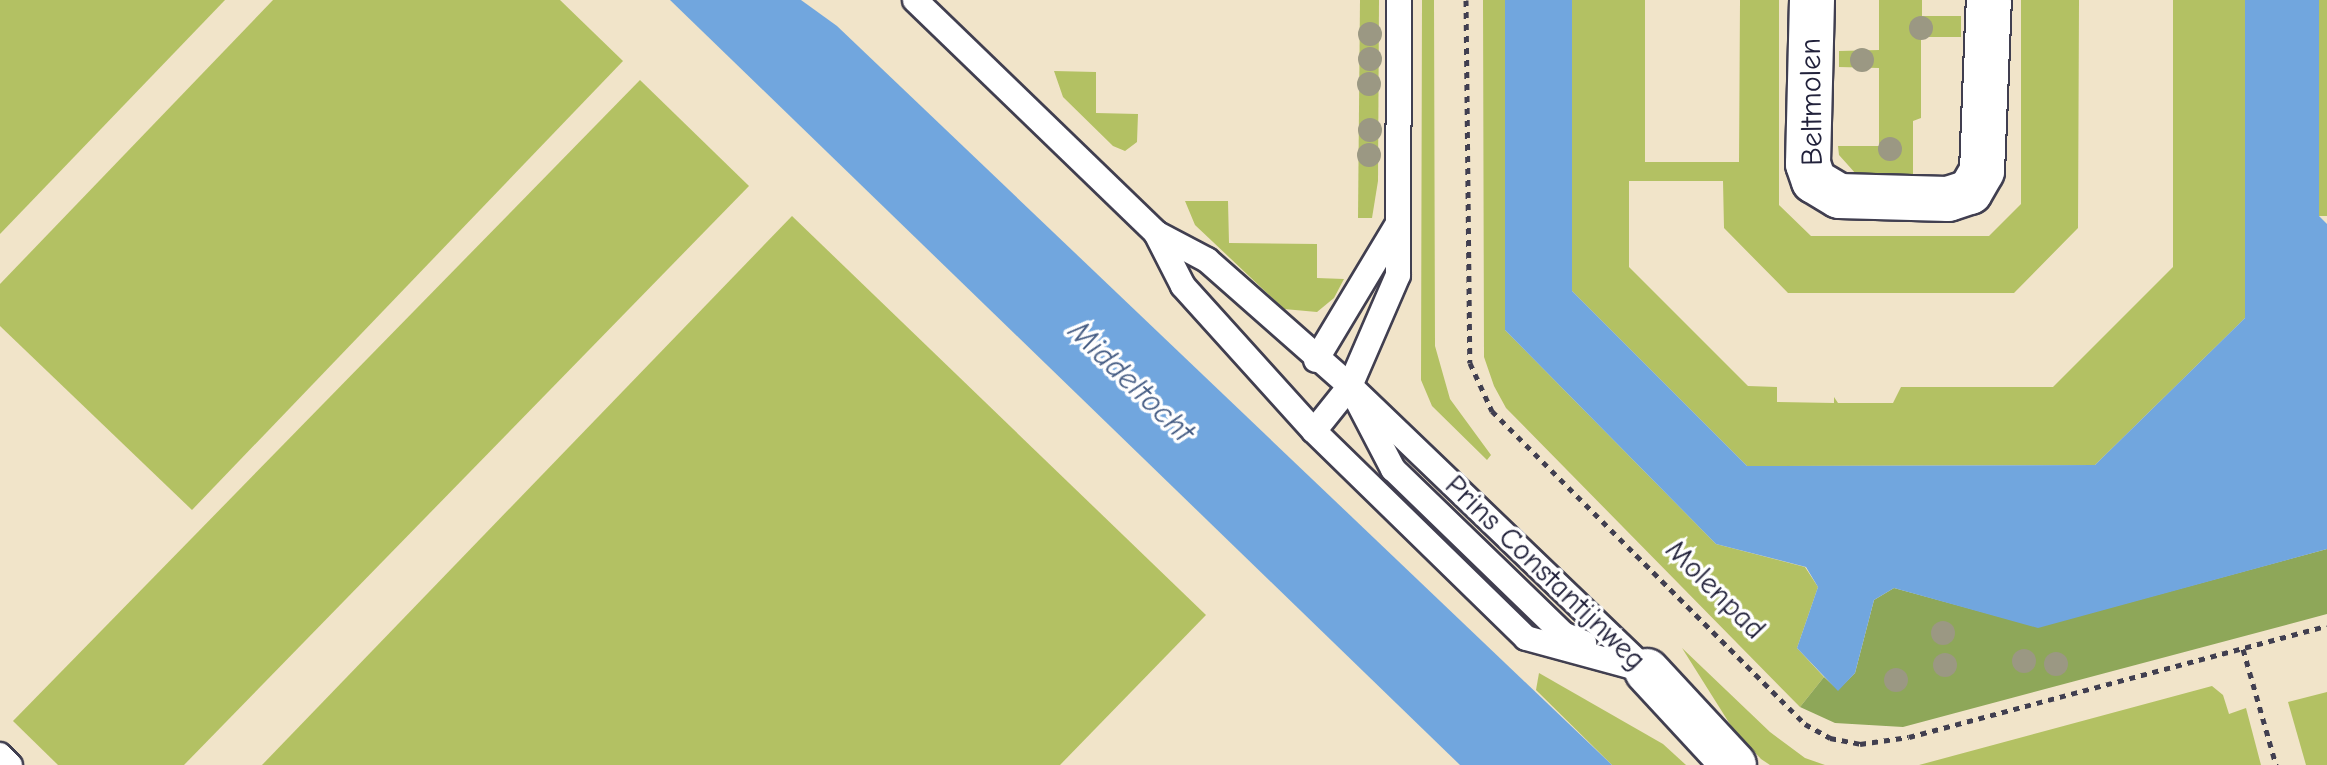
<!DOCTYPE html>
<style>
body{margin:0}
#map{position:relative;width:2327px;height:765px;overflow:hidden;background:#f1e4c9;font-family:"Comic Neue",sans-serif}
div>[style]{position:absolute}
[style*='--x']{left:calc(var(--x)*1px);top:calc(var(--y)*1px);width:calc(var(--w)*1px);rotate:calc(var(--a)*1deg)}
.green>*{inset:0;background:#b3c163;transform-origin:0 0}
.forest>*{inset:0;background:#8ea759}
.water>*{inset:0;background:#71a6de}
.path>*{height:5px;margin-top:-2.5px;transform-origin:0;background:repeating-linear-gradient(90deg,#413f50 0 6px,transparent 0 12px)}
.roads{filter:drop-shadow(2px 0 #413f50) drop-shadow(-2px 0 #413f50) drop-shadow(0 2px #413f50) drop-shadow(0 -2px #413f50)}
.lane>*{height:24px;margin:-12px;padding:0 12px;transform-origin:12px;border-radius:12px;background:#fff}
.street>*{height:44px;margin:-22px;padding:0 22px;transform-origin:22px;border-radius:22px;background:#fff}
.trees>*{width:24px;height:24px;margin:-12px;border-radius:50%;background:#9b9883}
span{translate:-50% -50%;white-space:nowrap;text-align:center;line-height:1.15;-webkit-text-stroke:7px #fff;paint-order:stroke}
.street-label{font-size:30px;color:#22223b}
.water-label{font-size:32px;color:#465d84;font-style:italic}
</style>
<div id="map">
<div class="green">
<div style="clip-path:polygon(0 0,225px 0,0 234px)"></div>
<div style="clip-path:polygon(273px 0,560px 0,623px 61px,192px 510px,0 326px,0 284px)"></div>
<div style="clip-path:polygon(1360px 0,1379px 0,1378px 181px,1372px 218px,1358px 218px)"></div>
<div style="clip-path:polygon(1422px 0,1434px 0,1435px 346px,1450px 399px,1491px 455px,1487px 460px,1432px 406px,1421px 380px)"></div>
<div style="clip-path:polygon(1483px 0,1505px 0,1505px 330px,1716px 544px,1805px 567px,1818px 587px,1797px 648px,1824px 677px,1800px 707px,1506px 408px,1494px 386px,1484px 357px)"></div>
<div style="clip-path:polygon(1572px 0,1645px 0,1645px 162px,1739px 162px,1740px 0,1779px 0,1779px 205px,1811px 236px,1989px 236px,2021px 204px,2021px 0,2079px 0,2078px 228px,2014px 293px,1788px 293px,1724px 228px,1723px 181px,1629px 181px,1629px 267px,1748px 386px,1777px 387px,1777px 402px,1834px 403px,1834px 397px,1838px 403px,1893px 403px,1901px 387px,2053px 387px,2173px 267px,2173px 0,2245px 0,2245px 318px,2095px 465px,1747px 466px,1572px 291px)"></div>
<div style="clip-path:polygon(1879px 0,1922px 0,1922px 16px,1961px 16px,1961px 37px,1921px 37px,1921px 118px,1913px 121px,1913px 176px,1856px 174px,1839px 155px,1838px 146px,1879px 146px,1879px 68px,1839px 67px,1839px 51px,1879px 50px)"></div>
<div style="left:2319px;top:0;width:8px;height:216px"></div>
<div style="clip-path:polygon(1054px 71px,1096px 72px,1096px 113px,1138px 114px,1137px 142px,1125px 151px,1113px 146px,1063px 97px)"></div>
<div style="clip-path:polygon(640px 80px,749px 186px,184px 765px,58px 765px,13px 721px)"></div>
<div style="clip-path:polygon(1185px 201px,1228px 201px,1229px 243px,1317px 244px,1317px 278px,1344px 279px,1334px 298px,1317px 312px,1284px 309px,1195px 225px)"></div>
<div style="clip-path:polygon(792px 216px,1206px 615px,1060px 765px,262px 765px)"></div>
<div style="clip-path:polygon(1682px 648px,1770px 732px,1805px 758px,1825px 765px,1770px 765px,1761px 759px,1733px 729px)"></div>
<div style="clip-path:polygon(1539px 673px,1663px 744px,1686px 765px,1612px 765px,1536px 690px)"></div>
<div style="clip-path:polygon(2212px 686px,2223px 695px,2229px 714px,2246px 708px,2261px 765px,1919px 765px)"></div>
<div style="clip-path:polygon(2327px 692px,2327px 765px,2306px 765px,2288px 702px)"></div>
</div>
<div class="forest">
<div style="clip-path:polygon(2327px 549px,2327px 614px,1903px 727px,1835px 723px,1800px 707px,1824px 677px,1838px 690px,1855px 673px,1874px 600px,1894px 588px,2038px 627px)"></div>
</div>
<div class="water">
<div style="clip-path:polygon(670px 0,801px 0,837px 26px,1612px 765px,1460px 765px)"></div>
<div style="clip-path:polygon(1505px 0,1572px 0,1572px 291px,1747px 466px,2095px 465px,2245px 318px,2245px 0,2319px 0,2319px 216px,2327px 224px,2327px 549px,2038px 628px,1894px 588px,1874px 600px,1855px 673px,1838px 691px,1797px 648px,1818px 587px,1806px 567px,1716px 544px,1505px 330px)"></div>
</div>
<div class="path">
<div style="--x:1466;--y:0;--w:363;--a:89.4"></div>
<div style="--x:1470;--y:363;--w:53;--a:65.4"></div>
<div style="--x:1492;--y:411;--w:443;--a:45"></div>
<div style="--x:1805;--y:724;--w:29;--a:29"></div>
<div style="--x:1830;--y:738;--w:31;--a:11"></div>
<div style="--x:1860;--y:744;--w:49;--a:-8.1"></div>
<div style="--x:1909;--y:737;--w:432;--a:-14.9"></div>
<div style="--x:2243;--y:649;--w:121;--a:74.1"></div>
</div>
<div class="roads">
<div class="lane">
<div style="--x:915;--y:0;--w:335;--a:44"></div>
<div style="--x:1156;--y:233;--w:58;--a:27.9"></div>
<div style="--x:1207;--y:260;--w:191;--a:41.4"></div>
<div style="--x:1350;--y:386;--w:412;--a:43.8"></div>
<div style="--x:1156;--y:233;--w:59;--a:63"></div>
<div style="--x:1183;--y:286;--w:195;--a:47.9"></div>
<div style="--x:1314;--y:431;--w:296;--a:44.3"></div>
<div style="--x:1526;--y:638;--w:122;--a:15.2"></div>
<div style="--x:1316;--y:360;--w:157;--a:-59"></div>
<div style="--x:1358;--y:402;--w:76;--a:62.4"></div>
<div style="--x:1393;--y:469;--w:237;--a:44.1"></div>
<div style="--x:1563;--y:634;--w:23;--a:23"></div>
<div style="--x:1314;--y:431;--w:58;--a:-51.3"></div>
<div style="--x:1350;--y:386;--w:121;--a:-66.6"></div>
<div style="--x:1398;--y:275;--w:275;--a:-89.8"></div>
<div style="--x:0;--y:755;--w:14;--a:45"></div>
</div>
<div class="street">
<div style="--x:1812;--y:0;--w:164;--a:91.4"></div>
<div style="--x:1808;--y:164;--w:18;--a:71"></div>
<div style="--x:1814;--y:181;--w:29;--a:31"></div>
<div style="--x:1839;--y:196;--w:109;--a:1.6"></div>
<div style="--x:1948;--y:199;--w:23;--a:-18"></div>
<div style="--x:1970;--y:192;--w:24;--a:-60"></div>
<div style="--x:1982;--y:171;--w:171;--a:-87.7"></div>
<div style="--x:1647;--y:671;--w:128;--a:47.2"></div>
</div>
</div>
<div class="trees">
<div style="left:1921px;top:28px"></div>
<div style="left:1370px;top:34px"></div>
<div style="left:1370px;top:59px"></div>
<div style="left:1862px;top:60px"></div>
<div style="left:1369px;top:84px"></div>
<div style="left:1370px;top:130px"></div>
<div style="left:1890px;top:149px"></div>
<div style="left:1369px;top:155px"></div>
<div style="left:1943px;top:633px"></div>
<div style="left:2024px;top:661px"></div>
<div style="left:2056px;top:664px"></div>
<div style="left:1945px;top:665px"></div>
<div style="left:1896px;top:680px"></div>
</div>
<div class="street-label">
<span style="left:1812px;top:102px;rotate:-91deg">Beltmolen</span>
<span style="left:1545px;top:573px;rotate:44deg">Prins Constantijnweg</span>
<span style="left:1715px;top:590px;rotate:45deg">Molenpad</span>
</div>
<div class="water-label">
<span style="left:1131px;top:382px;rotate:44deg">Middeltocht</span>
</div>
</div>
